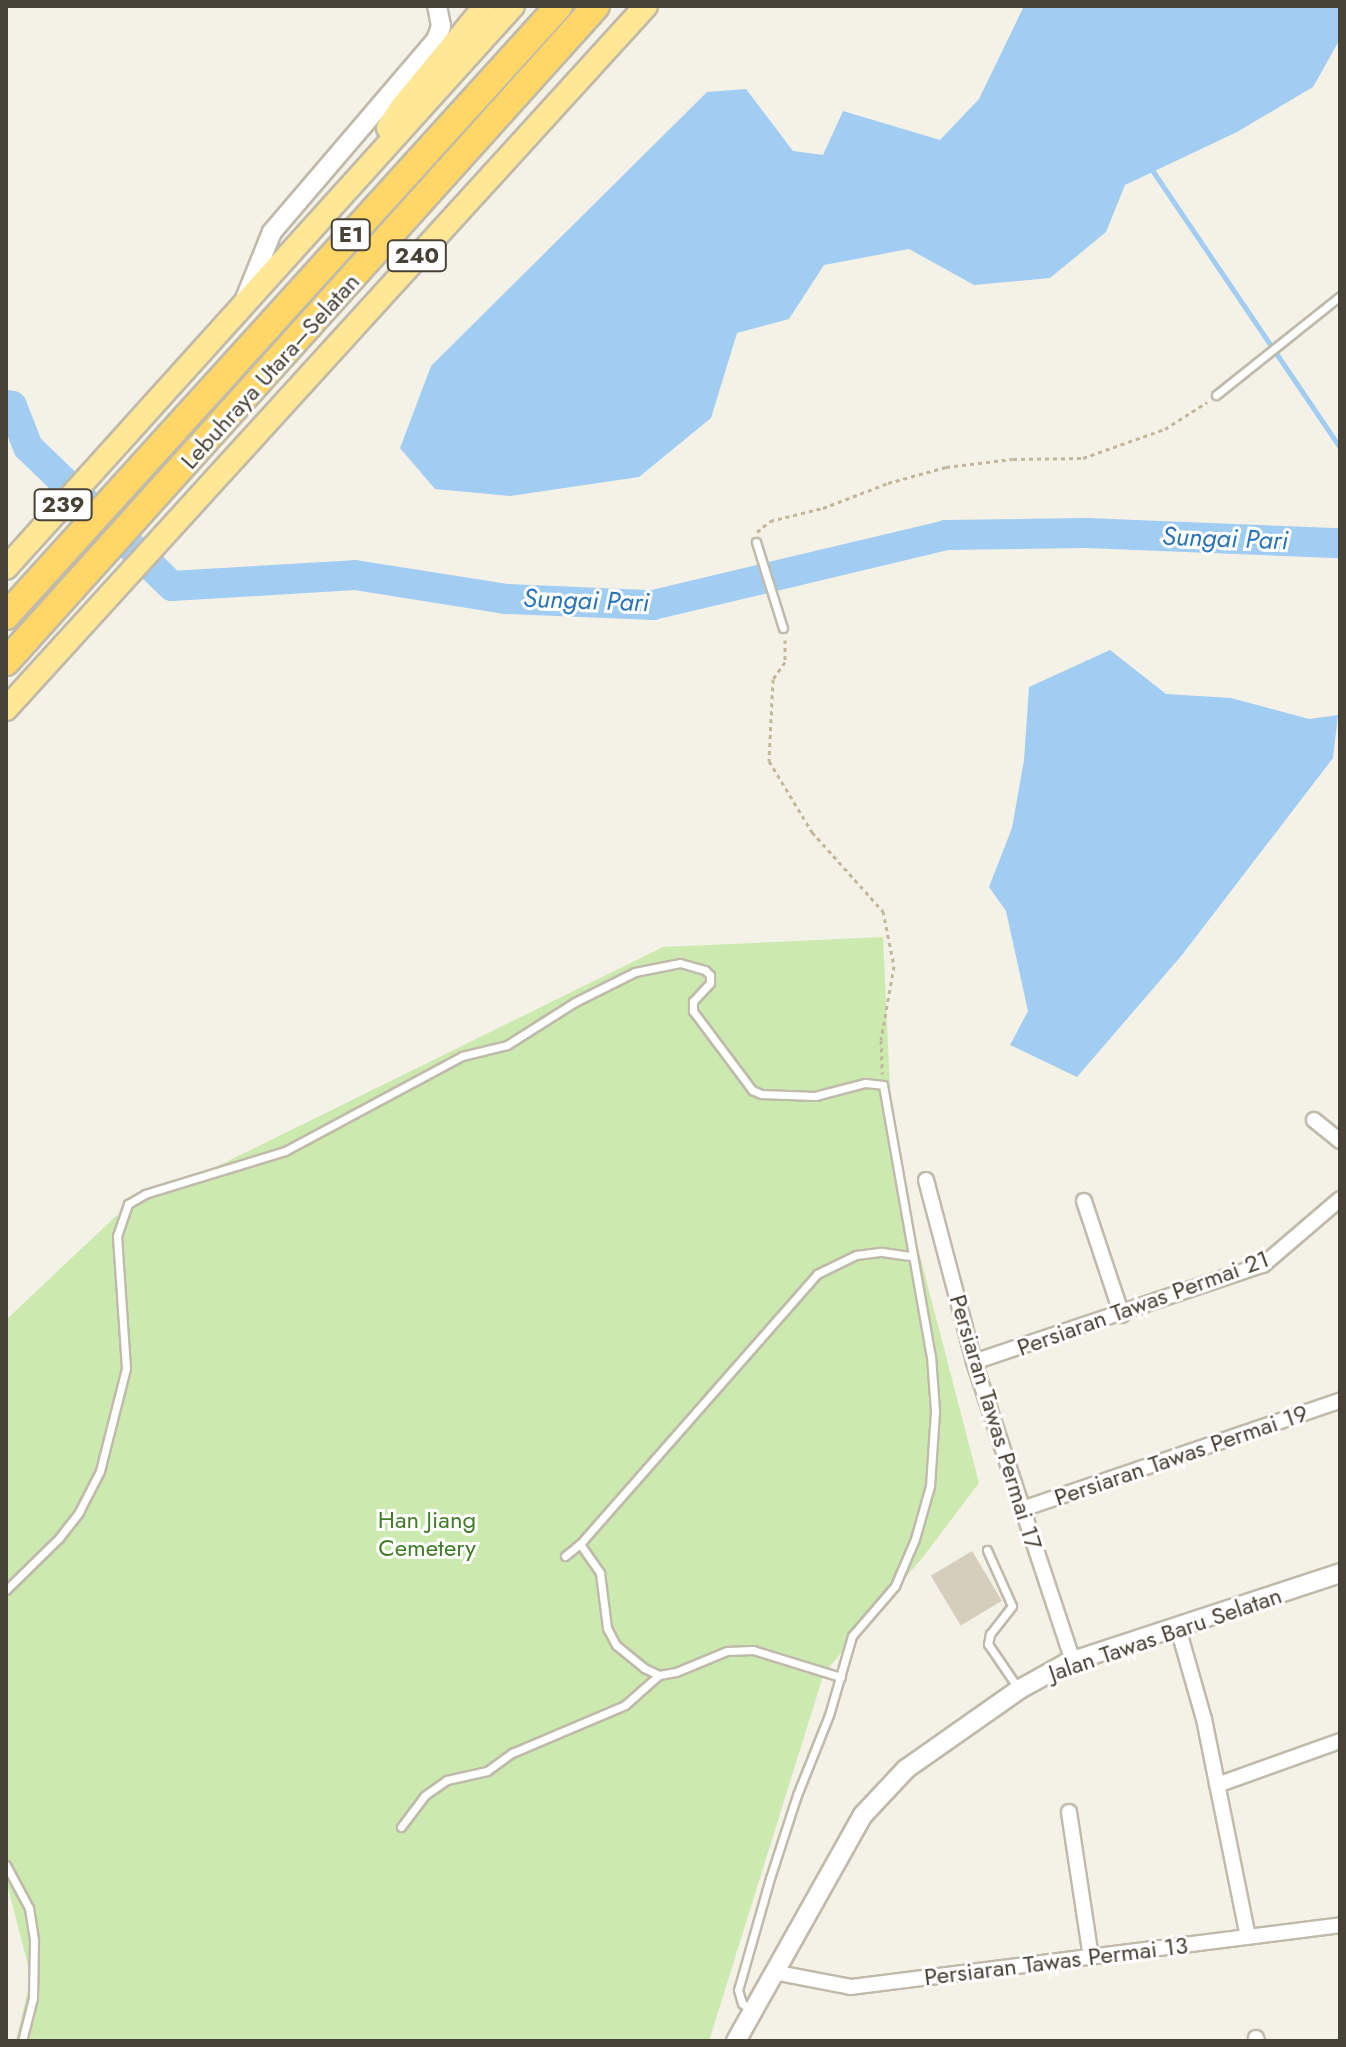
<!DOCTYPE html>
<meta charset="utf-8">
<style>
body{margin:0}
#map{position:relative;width:1346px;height:2047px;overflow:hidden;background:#f4f1e7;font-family:Jost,sans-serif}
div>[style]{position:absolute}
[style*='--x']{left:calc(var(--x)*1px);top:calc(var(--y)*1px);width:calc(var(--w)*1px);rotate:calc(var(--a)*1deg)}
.green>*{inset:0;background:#cceaaf}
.water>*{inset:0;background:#a2cdf3}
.stream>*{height:5px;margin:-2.5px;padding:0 2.5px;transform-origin:2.5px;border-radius:2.5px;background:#a2cdf3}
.river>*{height:30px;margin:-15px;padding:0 15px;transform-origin:15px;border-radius:15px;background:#a2cdf3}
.building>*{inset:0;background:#d6cebc;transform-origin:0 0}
.path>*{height:3px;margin-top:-1.5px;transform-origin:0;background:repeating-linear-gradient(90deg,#c2b79a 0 4px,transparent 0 8px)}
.roads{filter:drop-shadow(2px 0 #c0baaa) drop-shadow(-2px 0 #c0baaa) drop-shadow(0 2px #c0baaa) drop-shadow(0 -2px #c0baaa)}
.service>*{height:7px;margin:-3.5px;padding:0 3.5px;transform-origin:3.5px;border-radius:3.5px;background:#fff}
.minor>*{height:14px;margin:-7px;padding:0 7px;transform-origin:7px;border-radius:7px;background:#fff}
.tertiary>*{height:18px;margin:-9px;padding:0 9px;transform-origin:9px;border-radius:9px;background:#fff}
.primary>*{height:22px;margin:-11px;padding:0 11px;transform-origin:11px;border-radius:11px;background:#ffe796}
.motorway>*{height:26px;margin:-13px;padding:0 13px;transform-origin:13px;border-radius:13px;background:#ffd668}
span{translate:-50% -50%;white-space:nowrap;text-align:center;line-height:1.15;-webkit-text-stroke:6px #fff;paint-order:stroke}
.shield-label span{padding:2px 6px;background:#fff;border:2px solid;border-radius:6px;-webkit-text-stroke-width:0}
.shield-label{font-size:22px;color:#484236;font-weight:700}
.street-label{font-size:24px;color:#484236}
.park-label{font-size:24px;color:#427c27}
.water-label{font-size:26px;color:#2b74b7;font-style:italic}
.frame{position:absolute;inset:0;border:8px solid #484236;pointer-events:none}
</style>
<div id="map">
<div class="green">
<div style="clip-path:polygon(883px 937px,893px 1152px,979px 1483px,923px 1557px,824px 1673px,709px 2041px,16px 2041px,31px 1977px,6px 1880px,6px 1320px,116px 1216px,663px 947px)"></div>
</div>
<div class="water">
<div style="clip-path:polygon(1024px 6px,1340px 6px,1340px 39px,1313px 87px,1237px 132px,1125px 185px,1106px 232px,1050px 278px,974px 285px,909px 249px,824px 265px,789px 319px,737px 333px,711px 418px,639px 477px,510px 496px,435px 489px,400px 448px,431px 366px,707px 92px,746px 89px,793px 151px,823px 155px,843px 111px,940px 140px,979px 99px)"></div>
<div style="clip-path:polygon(1110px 650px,1166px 694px,1231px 698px,1309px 719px,1338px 715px,1333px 758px,1182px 955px,1077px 1077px,1010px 1045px,1028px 1011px,1006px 911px,989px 887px,1012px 828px,1024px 760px,1029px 687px)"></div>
</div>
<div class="stream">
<div style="--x:1150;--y:167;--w:339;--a:55.9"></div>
</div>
<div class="river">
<div style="--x:6;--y:405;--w:6;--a:9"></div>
<div style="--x:12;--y:406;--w:44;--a:68.7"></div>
<div style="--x:28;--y:447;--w:200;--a:44"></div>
<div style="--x:172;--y:586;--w:183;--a:-3.4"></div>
<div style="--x:355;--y:575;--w:154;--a:9"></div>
<div style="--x:507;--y:599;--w:146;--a:2.4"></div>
<div style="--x:653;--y:605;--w:301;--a:-13.4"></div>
<div style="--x:946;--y:535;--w:140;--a:-0.8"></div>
<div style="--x:1086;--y:533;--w:254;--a:2.3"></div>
</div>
<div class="building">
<div style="left:972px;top:1551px;width:58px;height:48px;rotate:59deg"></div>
</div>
<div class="path">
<div style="--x:757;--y:532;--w:17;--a:-40"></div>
<div style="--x:770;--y:521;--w:55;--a:-13.8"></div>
<div style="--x:823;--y:508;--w:70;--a:-21"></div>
<div style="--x:888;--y:483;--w:60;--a:-15.4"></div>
<div style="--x:946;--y:467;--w:67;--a:-6.8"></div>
<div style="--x:1013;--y:459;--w:70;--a:-0.8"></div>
<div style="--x:1083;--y:458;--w:87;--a:-19.5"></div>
<div style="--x:1165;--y:429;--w:50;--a:-32.7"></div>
<div style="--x:785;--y:640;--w:22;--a:90"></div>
<div style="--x:785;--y:662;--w:21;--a:125"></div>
<div style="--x:773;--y:679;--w:82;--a:92.8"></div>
<div style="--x:769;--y:761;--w:83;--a:58.8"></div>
<div style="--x:812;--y:832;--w:106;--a:48.1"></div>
<div style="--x:883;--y:911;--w:56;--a:78.7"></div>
<div style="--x:894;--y:966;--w:75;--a:100"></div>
<div style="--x:881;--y:1040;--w:34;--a:88"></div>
</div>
<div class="roads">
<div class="service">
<div style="--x:1216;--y:395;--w:159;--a:-38.6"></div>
<div style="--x:756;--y:542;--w:90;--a:72.6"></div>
<div style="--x:580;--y:1544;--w:35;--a:55"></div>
<div style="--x:600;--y:1573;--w:55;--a:82.7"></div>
<div style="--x:607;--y:1628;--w:19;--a:62"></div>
<div style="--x:616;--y:1645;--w:36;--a:39"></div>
<div style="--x:644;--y:1668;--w:17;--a:25"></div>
<div style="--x:659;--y:1675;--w:17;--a:-10"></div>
<div style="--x:676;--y:1672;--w:55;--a:-22.4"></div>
<div style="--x:727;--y:1651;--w:26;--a:-2"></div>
<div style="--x:753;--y:1650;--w:92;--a:17.1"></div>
<div style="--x:987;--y:1550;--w:61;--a:65.9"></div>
<div style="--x:1012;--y:1606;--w:36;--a:128"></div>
<div style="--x:990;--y:1634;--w:10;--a:101"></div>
<div style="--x:988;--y:1644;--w:53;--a:55.7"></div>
<div style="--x:565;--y:1556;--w:19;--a:-39"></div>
<div style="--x:580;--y:1544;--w:359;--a:-48.7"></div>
<div style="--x:817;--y:1274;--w:43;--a:-26"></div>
<div style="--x:856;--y:1255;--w:26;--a:-7"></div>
<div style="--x:882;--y:1252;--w:30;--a:8"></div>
<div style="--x:6;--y:1590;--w:74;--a:-44.5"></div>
<div style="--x:59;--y:1538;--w:33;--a:-52"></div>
<div style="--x:79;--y:1512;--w:46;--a:-62.9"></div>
<div style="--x:100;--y:1471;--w:106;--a:-75.8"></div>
<div style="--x:126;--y:1368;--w:132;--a:-93.9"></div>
<div style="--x:117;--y:1236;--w:34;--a:-71"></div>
<div style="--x:128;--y:1204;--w:20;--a:-30"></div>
<div style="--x:145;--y:1194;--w:146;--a:-17.1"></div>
<div style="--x:285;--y:1151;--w:201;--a:-28.2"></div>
<div style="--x:462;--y:1056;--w:46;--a:-13.7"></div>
<div style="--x:507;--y:1045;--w:80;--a:-32.3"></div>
<div style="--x:575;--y:1002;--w:67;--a:-26.6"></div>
<div style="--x:635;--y:972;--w:46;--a:-11.3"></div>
<div style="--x:680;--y:963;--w:26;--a:16"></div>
<div style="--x:705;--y:970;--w:7;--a:45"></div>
<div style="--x:710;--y:975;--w:8;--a:90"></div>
<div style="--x:710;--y:983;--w:25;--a:133"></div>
<div style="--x:693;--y:1001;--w:10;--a:90"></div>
<div style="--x:693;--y:1011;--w:99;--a:53.2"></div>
<div style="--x:752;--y:1090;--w:10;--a:24"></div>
<div style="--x:761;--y:1094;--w:54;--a:2.1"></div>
<div style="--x:815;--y:1096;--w:52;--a:-14.6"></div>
<div style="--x:865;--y:1083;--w:18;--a:6"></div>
<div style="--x:883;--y:1085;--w:275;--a:80"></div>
<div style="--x:931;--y:1356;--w:55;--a:85.8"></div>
<div style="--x:935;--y:1411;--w:75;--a:93.8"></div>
<div style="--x:930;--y:1486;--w:55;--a:105.8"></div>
<div style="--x:915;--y:1539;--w:51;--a:113.1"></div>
<div style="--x:895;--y:1586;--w:66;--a:130.7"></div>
<div style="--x:852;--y:1636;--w:82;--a:106.2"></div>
<div style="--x:829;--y:1715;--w:86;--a:111.8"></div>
<div style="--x:797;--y:1795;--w:87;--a:108"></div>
<div style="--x:770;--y:1878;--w:116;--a:105.9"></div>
<div style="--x:738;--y:1990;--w:14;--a:73"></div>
<div style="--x:742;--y:2003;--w:11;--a:41"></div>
<div style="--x:401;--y:1827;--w:39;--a:-53"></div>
<div style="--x:424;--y:1796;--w:28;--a:-35"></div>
<div style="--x:447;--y:1780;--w:41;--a:-12.7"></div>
<div style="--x:487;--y:1771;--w:31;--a:-36"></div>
<div style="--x:512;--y:1753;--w:123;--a:-23"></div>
<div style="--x:625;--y:1705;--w:45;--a:-41.4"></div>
<div style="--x:6;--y:1865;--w:49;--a:61.9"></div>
<div style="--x:29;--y:1908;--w:33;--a:81"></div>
<div style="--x:34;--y:1941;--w:57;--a:91"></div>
<div style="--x:33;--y:1998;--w:44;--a:104.3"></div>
</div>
<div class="minor">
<div style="--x:1314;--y:1120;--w:33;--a:39"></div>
<div style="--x:926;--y:1180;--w:188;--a:75.2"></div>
<div style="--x:974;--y:1362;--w:316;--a:71.7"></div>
<div style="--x:1084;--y:1201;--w:120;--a:71.6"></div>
<div style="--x:974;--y:1362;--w:305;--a:-18.6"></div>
<div style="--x:1263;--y:1265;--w:101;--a:-40.6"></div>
<div style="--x:1022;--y:1509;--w:336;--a:-18.8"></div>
<div style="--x:1178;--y:1628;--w:95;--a:74.1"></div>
<div style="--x:1204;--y:1719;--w:222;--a:78.6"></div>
<div style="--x:1217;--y:1785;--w:131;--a:-19.7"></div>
<div style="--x:1069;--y:1812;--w:147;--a:81.4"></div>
<div style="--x:773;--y:1972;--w:79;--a:10.9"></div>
<div style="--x:851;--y:1987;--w:493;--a:-7.2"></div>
<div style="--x:1256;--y:2038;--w:3;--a:72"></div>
</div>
<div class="tertiary">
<div style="--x:245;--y:299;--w:72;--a:-68.1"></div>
<div style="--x:272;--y:232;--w:253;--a:-49.5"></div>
<div style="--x:436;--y:40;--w:15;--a:-70"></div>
<div style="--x:441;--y:26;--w:20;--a:-101"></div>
<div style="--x:736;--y:2041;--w:259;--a:-60.7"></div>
<div style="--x:863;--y:1815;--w:63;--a:-46.9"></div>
<div style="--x:906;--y:1769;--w:139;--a:-35.1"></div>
<div style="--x:1020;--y:1689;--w:54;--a:-29"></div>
<div style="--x:1067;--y:1663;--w:287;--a:-18.2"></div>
</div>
<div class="primary">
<div style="--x:388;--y:128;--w:24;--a:-57"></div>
<div style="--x:401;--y:108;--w:132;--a:-50.5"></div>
<div style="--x:6;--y:568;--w:757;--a:-47.95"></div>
<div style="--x:6;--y:709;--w:951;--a:-47.69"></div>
</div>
<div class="motorway">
<div style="--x:6;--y:616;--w:823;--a:-47.81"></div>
<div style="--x:6;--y:662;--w:882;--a:-48.03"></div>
</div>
</div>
<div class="shield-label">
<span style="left:351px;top:235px">E1</span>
<span style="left:417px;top:256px">240</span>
<span style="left:63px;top:505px">239</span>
</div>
<div class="street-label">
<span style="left:270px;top:371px;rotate:-48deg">Lebuhraya Utara–Selatan</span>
<span style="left:1143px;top:1303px;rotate:-20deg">Persiaran Tawas Permai 21</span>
<span style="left:996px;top:1422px;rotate:73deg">Persiaran Tawas Permai 17</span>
<span style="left:1181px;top:1455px;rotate:-19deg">Persiaran Tawas Permai 19</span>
<span style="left:1165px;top:1634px;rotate:-19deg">Jalan Tawas Baru Selatan</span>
<span style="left:1056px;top:1961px;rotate:-7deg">Persiaran Tawas Permai 13</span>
</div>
<div class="park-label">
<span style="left:427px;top:1534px">Han Jiang<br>Cemetery</span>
</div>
<div class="water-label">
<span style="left:1225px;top:539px;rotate:2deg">Sungai Pari</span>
<span style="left:586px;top:601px;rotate:2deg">Sungai Pari</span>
</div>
<div class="frame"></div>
</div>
